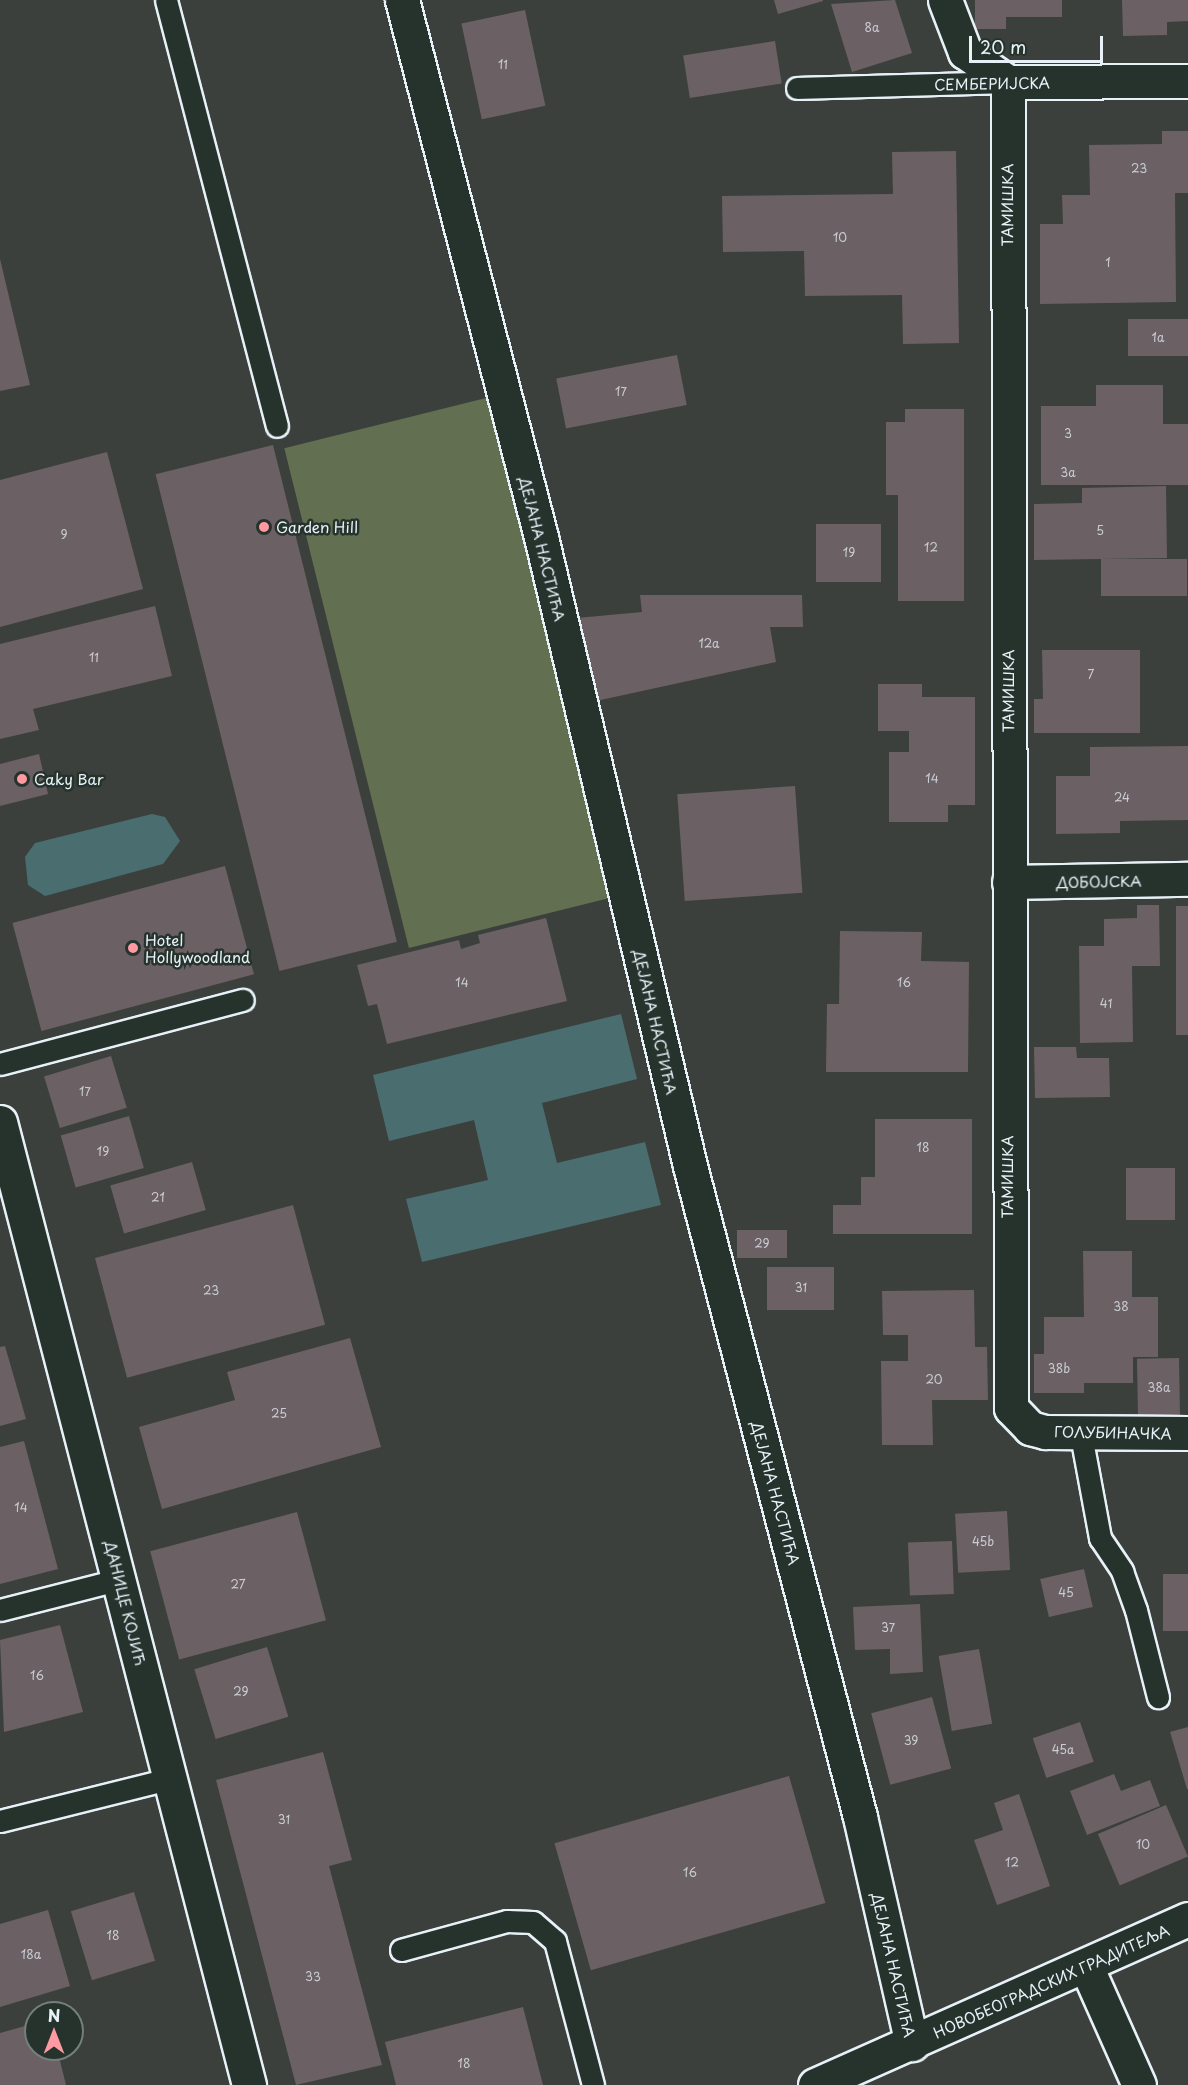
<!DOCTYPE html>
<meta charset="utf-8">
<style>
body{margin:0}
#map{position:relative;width:1188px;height:2085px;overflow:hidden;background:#3b403d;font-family:"Playpen Sans",sans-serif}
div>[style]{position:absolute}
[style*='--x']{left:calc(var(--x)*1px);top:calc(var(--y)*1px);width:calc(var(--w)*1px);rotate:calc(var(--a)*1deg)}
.green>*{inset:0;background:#626f50;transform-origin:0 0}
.water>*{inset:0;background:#4a6e6f}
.building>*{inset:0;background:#6b6063;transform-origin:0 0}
.roads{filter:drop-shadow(2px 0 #e8f1f8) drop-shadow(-2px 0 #e8f1f8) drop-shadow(0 2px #e8f1f8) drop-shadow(0 -2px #e8f1f8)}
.lane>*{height:21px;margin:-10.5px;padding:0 10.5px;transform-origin:10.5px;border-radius:10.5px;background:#26332d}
.street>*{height:33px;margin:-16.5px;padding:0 16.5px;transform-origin:16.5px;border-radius:16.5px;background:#26332d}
.dots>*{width:16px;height:16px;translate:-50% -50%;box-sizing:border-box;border:3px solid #26332d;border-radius:50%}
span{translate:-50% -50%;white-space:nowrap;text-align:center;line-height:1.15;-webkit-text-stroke:5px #26332d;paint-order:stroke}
.number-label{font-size:12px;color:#c9cdd3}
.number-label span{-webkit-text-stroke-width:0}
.street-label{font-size:15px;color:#e8f1f8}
.poi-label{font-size:15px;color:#e8f1f8}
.left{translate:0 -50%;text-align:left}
.north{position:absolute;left:24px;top:2001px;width:60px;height:60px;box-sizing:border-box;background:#26332d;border:2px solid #747f7e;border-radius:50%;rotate:0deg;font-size:16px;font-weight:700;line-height:24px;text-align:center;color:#e8f1f8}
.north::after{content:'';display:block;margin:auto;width:21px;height:27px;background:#ff9aa2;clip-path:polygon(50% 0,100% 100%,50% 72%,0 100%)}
.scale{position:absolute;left:969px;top:36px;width:134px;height:27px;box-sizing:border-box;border:3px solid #e8f1f8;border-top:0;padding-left:8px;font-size:18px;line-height:21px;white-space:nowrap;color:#e8f1f8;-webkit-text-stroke:4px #26332d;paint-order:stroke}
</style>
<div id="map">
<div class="green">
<div style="left:490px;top:397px;width:515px;height:212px;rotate:76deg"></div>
</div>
<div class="water">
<div style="clip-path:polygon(152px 814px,165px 817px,180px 841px,163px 864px,45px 896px,28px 885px,25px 857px,35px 843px)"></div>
<div style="clip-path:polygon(621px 1014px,637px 1079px,542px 1103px,557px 1163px,645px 1142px,661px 1205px,422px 1262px,406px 1199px,488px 1180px,474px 1120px,389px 1141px,373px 1075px)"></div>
</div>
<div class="building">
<div style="clip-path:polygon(774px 0,823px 0,823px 1px,778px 14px)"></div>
<div style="clip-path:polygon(895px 0,912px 53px,852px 72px,831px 4px)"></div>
<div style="clip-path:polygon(975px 0,1062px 0,1062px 17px,1006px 17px,1006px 29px,975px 29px)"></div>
<div style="clip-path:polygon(1122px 0,1188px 0,1188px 21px,1167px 22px,1167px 35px,1123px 36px)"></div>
<div style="left:525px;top:10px;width:98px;height:65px;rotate:78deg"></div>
<div style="left:775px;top:41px;width:43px;height:93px;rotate:81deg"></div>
<div style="clip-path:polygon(1162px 131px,1188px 131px,1188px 193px,1175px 193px,1176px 302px,1040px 304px,1040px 224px,1063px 224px,1062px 195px,1090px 195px,1089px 145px,1162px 144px)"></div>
<div style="clip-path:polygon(956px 151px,959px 343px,903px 344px,902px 295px,805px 296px,804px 251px,723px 252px,722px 196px,893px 194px,892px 152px)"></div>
<div style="clip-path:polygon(0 259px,30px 385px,0 391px)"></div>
<div style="left:1128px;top:319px;width:60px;height:37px"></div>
<div style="left:677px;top:355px;width:51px;height:123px;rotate:79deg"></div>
<div style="clip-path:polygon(1096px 385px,1163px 385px,1163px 424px,1188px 424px,1188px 485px,1041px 485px,1041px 406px,1096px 406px)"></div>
<div style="clip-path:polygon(905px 409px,964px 409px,964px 601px,898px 601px,898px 495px,886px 495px,886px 422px,905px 422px)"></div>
<div style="left:273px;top:445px;width:512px;height:121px;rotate:76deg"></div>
<div style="clip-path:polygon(107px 452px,143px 589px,0 627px,0 480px)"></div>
<div style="clip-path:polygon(1166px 486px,1167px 558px,1034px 560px,1034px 504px,1082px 503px,1082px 488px)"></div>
<div style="left:816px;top:524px;width:65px;height:58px"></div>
<div style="left:1187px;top:559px;width:37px;height:86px;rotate:90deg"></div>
<div style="clip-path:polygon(640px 595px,802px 595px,803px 627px,770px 627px,776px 662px,596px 701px,577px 618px,642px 612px)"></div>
<div style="clip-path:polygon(155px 606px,172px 676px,33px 709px,39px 730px,0 739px,0 644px)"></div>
<div style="clip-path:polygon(1042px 650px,1140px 650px,1140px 733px,1034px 733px,1034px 699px,1043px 699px)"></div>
<div style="clip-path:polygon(878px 684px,922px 684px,922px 697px,975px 697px,975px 805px,948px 805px,948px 822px,889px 822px,889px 752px,909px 752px,909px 731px,878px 731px)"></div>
<div style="clip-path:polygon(1188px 746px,1188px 820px,1120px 821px,1120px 833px,1056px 834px,1056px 776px,1090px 776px,1090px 747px)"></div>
<div style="clip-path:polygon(39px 754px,48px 794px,0 806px,0 764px)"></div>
<div style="left:795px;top:786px;width:107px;height:118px;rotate:86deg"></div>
<div style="left:225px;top:866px;width:112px;height:220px;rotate:75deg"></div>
<div style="clip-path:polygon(1137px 905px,1159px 905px,1160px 966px,1132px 966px,1133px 1042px,1080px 1043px,1079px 946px,1104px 946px,1104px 919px,1137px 918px)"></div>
<div style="left:1176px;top:906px;width:12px;height:129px"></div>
<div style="clip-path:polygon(546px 918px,567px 1001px,387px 1044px,377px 1004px,368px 1006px,357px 965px,459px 940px,461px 949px,480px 943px,478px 935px)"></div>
<div style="clip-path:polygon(840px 931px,922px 932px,921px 961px,969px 962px,968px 1072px,826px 1072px,827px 1004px,839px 1004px)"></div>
<div style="clip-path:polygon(1034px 1047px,1076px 1047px,1077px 1058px,1109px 1058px,1110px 1097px,1035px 1098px)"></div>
<div style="left:111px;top:1056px;width:54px;height:70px;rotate:73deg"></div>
<div style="left:129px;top:1116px;width:54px;height:71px;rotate:74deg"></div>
<div style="clip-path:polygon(875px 1119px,972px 1119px,972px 1234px,833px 1234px,833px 1205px,861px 1205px,861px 1177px,875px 1177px)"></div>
<div style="left:192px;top:1162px;width:50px;height:85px;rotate:74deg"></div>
<div style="left:1126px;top:1168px;width:49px;height:52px"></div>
<div style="left:293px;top:1205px;width:124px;height:205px;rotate:75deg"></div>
<div style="left:737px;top:1230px;width:50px;height:28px"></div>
<div style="clip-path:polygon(1083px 1251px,1132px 1251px,1132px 1297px,1158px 1297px,1158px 1357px,1133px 1357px,1133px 1383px,1084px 1383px,1084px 1393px,1034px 1393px,1034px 1354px,1044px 1354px,1044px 1317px,1084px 1317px)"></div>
<div style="left:767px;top:1267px;width:67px;height:43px"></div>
<div style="clip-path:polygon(974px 1290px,975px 1347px,987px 1347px,988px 1400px,932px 1400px,933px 1445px,882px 1445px,881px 1361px,908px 1361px,908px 1335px,883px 1335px,882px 1291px)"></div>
<div style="clip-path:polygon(350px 1338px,381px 1447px,162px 1509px,139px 1427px,235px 1400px,227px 1372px)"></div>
<div style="clip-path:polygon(5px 1346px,26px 1419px,0 1426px,0 1347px)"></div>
<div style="left:1179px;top:1358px;width:59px;height:42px;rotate:89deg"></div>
<div style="clip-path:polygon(24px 1441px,58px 1569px,0 1584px,0 1447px)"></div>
<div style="left:1007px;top:1511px;width:59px;height:52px;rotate:87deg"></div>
<div style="left:297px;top:1512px;width:112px;height:152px;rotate:75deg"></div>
<div style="left:952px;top:1541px;width:53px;height:44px;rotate:88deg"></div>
<div style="left:1084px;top:1569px;width:39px;height:45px;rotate:77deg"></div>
<div style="left:1188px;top:1574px;width:57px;height:25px;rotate:90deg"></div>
<div style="clip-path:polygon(920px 1604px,923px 1672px,890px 1674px,890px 1649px,855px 1650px,853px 1607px)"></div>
<div style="clip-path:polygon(60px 1625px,83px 1712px,4px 1732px,0 1640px)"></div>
<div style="left:267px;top:1647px;width:73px;height:76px;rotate:73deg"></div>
<div style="left:979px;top:1649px;width:76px;height:41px;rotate:80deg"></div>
<div style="left:932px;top:1697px;width:74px;height:63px;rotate:75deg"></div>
<div style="left:1080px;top:1722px;width:42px;height:50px;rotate:71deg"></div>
<div style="clip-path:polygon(1188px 1727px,1188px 1789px,1187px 1789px,1170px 1732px)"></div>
<div style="clip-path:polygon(323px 1752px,352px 1860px,329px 1866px,382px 2065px,296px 2085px,216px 1780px)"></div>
<div style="clip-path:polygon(1114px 1774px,1121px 1791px,1150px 1780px,1160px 1806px,1087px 1835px,1070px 1791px)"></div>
<div style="left:789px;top:1776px;width:132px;height:244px;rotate:74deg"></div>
<div style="clip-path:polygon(1019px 1794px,1050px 1886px,997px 1905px,974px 1840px,1003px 1830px,994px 1803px)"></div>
<div style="left:1166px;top:1805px;width:56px;height:74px;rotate:67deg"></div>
<div style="left:134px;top:1892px;width:72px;height:66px;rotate:73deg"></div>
<div style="clip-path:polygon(48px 1910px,70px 1986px,0 2007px,0 1924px)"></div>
<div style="clip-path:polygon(523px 2007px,543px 2085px,396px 2085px,385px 2042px)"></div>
<div style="clip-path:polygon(36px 2023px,36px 2049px,57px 2049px,66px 2085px,0 2085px,0 2033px)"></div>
</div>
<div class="roads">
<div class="lane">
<div style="--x:166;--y:0;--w:440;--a:75.4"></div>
<div style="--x:797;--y:88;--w:211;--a:-1.6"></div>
<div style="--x:0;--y:1064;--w:251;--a:-14.8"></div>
<div style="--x:1081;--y:1435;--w:105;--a:79.5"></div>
<div style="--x:1100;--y:1538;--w:40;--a:56"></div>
<div style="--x:1122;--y:1571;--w:41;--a:70.3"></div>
<div style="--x:1136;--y:1610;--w:90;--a:75.8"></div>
<div style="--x:0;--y:1610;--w:125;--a:-14.4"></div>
<div style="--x:0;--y:1821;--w:173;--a:-14"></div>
<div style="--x:401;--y:1950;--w:110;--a:-15.3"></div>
<div style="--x:507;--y:1921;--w:26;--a:2"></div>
<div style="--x:533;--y:1922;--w:29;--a:41"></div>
<div style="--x:555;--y:1941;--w:149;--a:75.2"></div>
</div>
<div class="street">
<div style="--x:402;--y:0;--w:555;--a:75.49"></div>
<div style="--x:541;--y:537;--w:646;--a:76.67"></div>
<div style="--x:690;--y:1166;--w:673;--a:75.36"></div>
<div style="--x:860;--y:1817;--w:233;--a:77.1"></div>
<div style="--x:945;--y:0;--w:56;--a:69"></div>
<div style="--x:965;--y:52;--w:52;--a:34.9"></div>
<div style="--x:1008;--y:82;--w:1326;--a:89.87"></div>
<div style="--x:1011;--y:1408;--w:28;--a:46"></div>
<div style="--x:1030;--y:1428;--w:16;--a:15"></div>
<div style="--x:1045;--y:1432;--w:143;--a:0.4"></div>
<div style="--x:1008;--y:82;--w:180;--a:-0.3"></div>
<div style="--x:1009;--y:882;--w:179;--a:-1"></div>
<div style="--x:0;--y:1122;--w:995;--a:75.5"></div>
<div style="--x:1086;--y:1966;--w:130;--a:66"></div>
<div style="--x:815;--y:2085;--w:408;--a:-24"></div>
</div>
</div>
<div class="dots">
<div style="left:264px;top:527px;background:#ff9aa2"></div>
<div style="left:22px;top:779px;background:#ff9aa2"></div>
<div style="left:133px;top:948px;background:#ff9aa2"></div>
</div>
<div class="number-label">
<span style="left:872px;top:28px">8a</span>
<span style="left:503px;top:65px">11</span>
<span style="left:1139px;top:169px">23</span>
<span style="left:840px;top:238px">10</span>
<span style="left:1108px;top:263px">1</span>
<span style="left:1158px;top:338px">1a</span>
<span style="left:621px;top:392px">17</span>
<span style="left:1068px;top:434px">3</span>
<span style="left:1068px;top:473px">3a</span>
<span style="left:1100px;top:531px">5</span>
<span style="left:64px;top:535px">9</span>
<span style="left:931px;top:548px">12</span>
<span style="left:849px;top:553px">19</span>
<span style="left:709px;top:644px">12a</span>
<span style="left:94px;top:658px">11</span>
<span style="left:1091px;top:675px">7</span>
<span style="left:932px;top:779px">14</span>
<span style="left:1122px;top:798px">24</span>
<span style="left:462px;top:983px">14</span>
<span style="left:904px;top:983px">16</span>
<span style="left:1106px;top:1004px">41</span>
<span style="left:85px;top:1092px">17</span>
<span style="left:923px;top:1148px">18</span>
<span style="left:103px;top:1152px">19</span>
<span style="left:158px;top:1198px">21</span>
<span style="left:762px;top:1244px">29</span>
<span style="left:801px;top:1288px">31</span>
<span style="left:211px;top:1291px">23</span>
<span style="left:1121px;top:1307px">38</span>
<span style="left:1059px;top:1369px">38b</span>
<span style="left:934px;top:1380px">20</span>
<span style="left:1159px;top:1388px">38a</span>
<span style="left:279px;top:1414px">25</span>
<span style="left:21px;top:1508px">14</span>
<span style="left:983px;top:1542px">45b</span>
<span style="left:238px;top:1585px">27</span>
<span style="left:1066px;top:1593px">45</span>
<span style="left:888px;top:1628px">37</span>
<span style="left:37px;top:1676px">16</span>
<span style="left:241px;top:1692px">29</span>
<span style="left:911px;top:1741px">39</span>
<span style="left:1063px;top:1750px">45a</span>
<span style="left:284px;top:1820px">31</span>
<span style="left:1143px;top:1845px">10</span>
<span style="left:1012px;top:1863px">12</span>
<span style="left:690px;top:1873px">16</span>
<span style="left:113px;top:1936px">18</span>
<span style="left:31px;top:1955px">18a</span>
<span style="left:313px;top:1977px">33</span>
<span style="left:464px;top:2064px">18</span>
</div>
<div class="street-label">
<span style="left:992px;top:83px;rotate:-1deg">СЕМБЕРИЈСКА</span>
<span style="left:1007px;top:205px;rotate:-90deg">ТАМИШКА</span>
<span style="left:543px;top:549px;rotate:76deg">ДЕЈАНА НАСТИЋА</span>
<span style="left:1008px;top:691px;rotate:-90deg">ТАМИШКА</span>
<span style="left:1099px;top:881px;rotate:-1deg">ДОБОЈСКА</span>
<span style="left:656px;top:1022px;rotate:77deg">ДЕЈАНА НАСТИЋА</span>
<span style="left:1007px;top:1177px;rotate:-90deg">ТАМИШКА</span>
<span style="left:1113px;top:1432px;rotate:1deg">ГОЛУБИНАЧКА</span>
<span style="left:776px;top:1493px;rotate:75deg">ДЕЈАНА НАСТИЋА</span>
<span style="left:126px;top:1603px;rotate:76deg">ДАНИЦЕ КОЈИЋ</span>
<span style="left:894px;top:1965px;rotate:77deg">ДЕЈАНА НАСТИЋА</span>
<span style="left:1051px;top:1981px;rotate:-24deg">НОВОБЕОГРАДСКИХ ГРАДИТЕЉА</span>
</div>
<div class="poi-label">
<span class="left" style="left:276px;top:527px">Garden Hill</span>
<span class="left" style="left:34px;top:779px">Caky Bar</span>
<span class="left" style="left:145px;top:948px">Hotel<br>Hollywoodland</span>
</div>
<div class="north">N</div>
<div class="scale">20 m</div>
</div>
